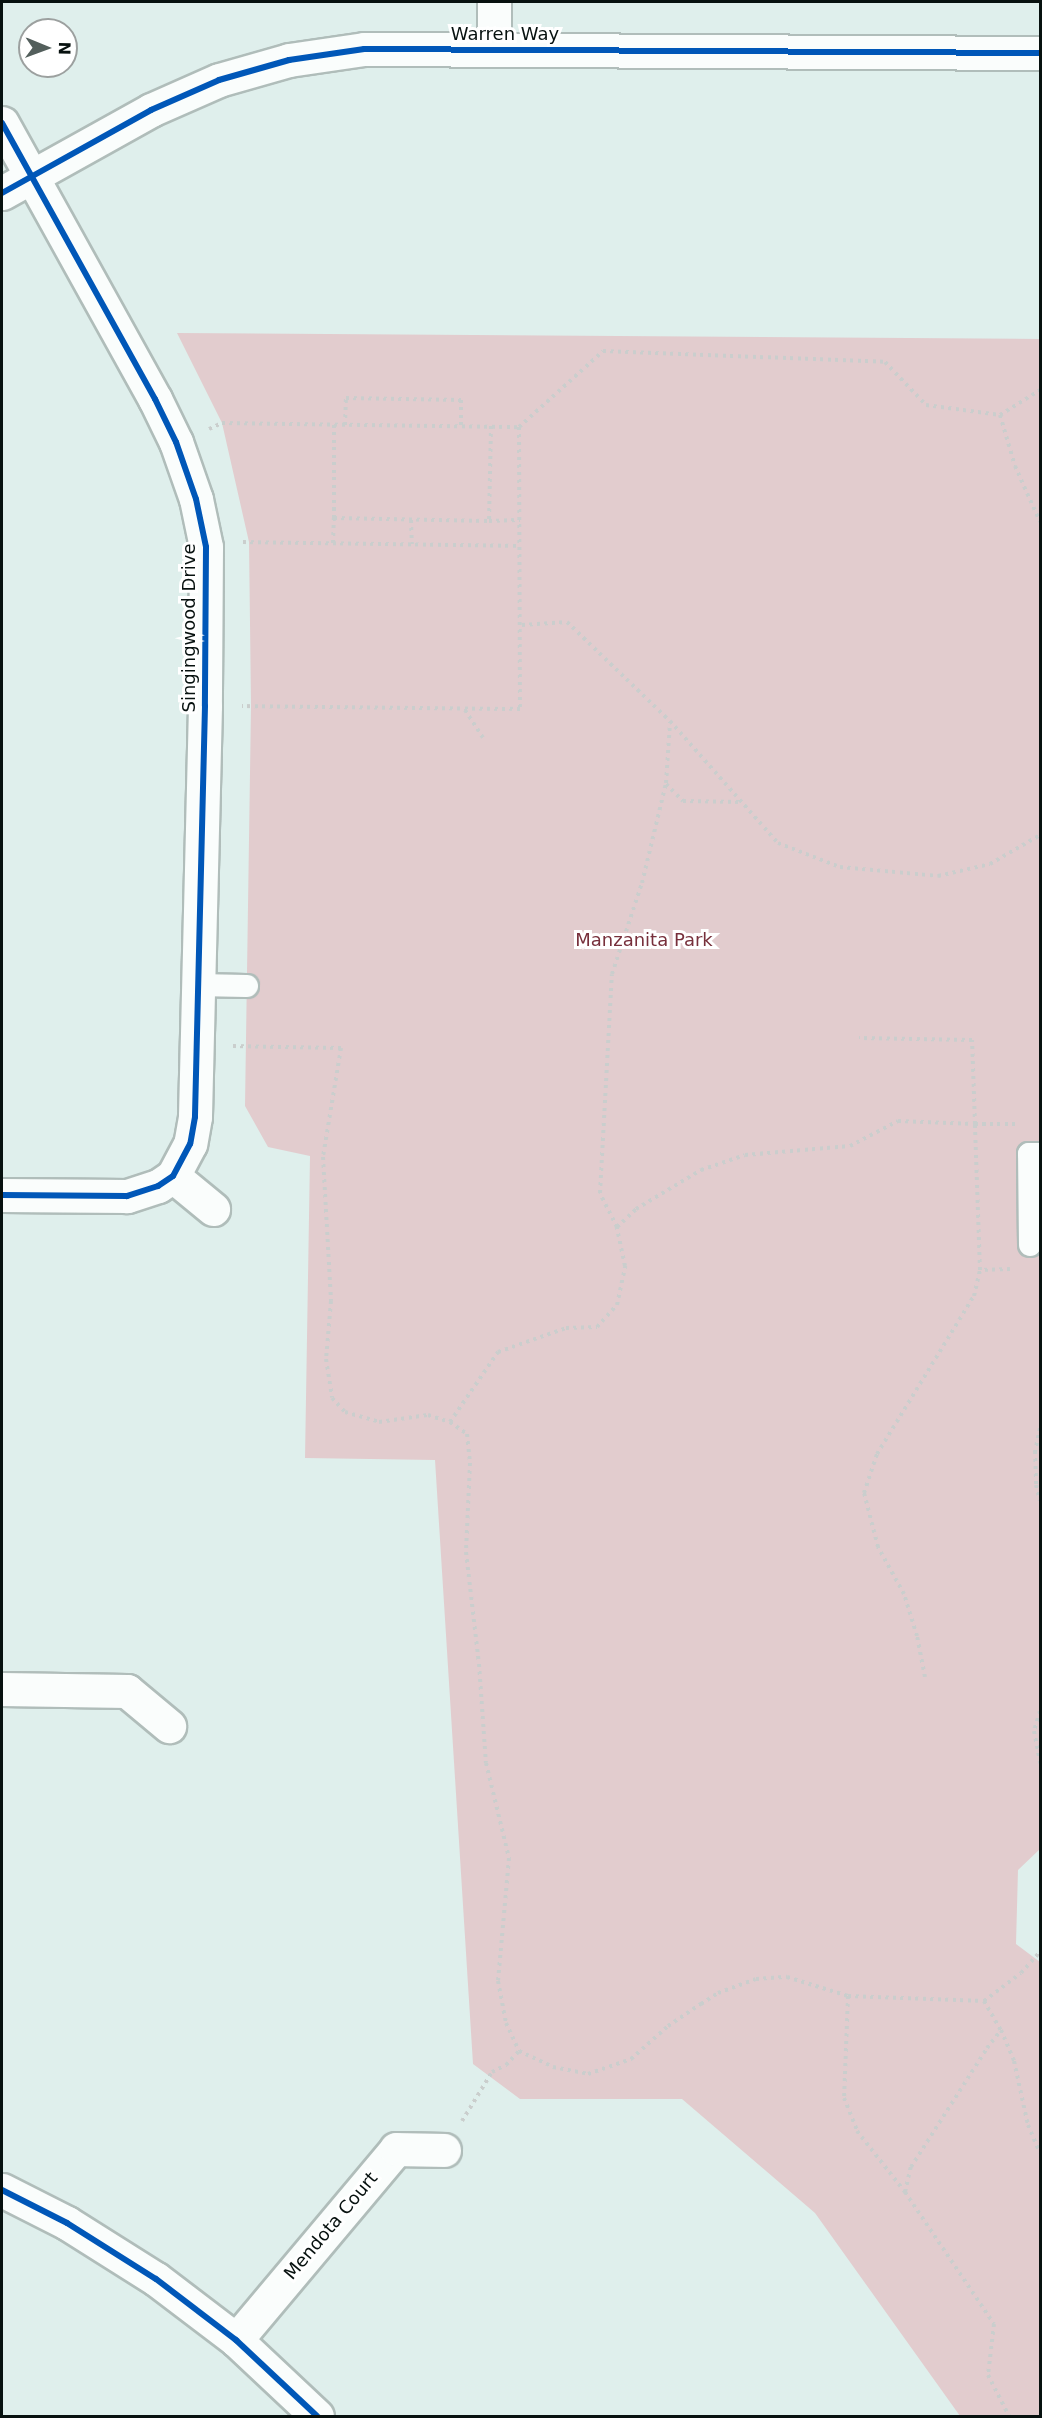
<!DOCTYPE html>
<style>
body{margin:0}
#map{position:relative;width:1042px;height:2418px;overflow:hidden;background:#dfefec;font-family:"DejaVu Sans",sans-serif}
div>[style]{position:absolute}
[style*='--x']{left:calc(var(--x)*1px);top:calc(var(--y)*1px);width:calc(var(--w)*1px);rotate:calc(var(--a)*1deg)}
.green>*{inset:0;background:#e2ccce}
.path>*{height:4px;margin-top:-2px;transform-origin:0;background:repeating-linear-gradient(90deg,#cacecd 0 3px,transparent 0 7.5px)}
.roads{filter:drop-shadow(2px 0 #b0bdba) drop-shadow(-2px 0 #b0bdba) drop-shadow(0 2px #b0bdba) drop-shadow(0 -2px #b0bdba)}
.service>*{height:22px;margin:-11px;padding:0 11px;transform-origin:11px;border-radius:11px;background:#fafdfc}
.minor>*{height:33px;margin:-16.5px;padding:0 16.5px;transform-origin:16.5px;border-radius:16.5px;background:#fafdfc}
.cycleway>*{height:6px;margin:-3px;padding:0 3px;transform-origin:3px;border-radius:3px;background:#0057b8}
span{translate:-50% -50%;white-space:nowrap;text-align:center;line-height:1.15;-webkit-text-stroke:6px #fff;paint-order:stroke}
.street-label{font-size:18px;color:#07110f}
.park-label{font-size:18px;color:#772f3b}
.frame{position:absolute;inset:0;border:3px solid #07110f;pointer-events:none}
.north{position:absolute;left:18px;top:18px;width:60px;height:60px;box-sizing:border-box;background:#fff;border:2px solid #9ca09f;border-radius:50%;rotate:91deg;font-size:16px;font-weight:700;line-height:24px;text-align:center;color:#07110f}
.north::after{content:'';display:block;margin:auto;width:21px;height:27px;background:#535f5c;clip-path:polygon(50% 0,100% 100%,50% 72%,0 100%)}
</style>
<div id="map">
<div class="green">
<div style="clip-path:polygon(177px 333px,1040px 339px,1040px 1849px,1018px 1870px,1016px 1944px,1040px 1962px,1040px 2416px,960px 2416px,815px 2213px,682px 2099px,520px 2099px,473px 2064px,435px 1460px,305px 1458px,310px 1156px,268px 1147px,245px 1106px,251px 706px,249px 542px,222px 423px)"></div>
</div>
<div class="path">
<div style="--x:1000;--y:415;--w:47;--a:-32"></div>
<div style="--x:345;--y:425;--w:27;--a:-88"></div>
<div style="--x:346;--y:398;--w:115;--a:1"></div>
<div style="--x:461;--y:400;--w:26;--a:90"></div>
<div style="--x:491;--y:426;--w:95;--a:91.2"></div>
<div style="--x:489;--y:521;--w:31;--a:-2"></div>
<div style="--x:519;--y:427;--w:113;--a:-42.1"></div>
<div style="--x:603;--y:351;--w:282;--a:2.2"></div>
<div style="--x:885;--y:362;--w:59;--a:46.4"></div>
<div style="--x:926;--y:405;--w:75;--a:7.7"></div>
<div style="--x:1000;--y:415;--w:53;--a:73.6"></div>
<div style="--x:1015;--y:466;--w:61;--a:65.9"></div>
<div style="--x:209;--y:429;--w:14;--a:-25"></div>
<div style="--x:222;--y:423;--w:297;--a:0.8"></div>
<div style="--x:519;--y:427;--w:282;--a:89.8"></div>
<div style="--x:520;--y:709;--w:278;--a:-179.4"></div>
<div style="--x:334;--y:518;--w:93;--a:-90"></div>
<div style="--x:411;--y:520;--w:24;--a:88"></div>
<div style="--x:243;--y:542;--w:277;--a:0.8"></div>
<div style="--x:333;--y:543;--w:25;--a:-88"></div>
<div style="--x:334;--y:518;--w:155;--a:1.1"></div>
<div style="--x:522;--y:625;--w:45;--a:-3.8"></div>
<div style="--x:567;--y:622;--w:143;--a:43.9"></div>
<div style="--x:670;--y:721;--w:163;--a:48.5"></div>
<div style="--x:778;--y:843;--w:66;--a:21.2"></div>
<div style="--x:840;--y:867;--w:98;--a:5.2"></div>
<div style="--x:938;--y:876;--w:53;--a:-13"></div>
<div style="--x:990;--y:864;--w:58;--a:-30.1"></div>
<div style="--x:465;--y:710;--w:33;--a:57"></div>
<div style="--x:666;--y:784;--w:24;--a:45"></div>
<div style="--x:683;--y:801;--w:58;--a:1"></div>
<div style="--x:233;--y:1046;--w:108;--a:1.1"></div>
<div style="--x:341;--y:1048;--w:110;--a:99.4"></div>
<div style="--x:323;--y:1157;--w:144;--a:86.8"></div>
<div style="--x:331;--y:1301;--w:58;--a:94.9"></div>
<div style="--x:326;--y:1359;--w:39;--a:81"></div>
<div style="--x:332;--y:1398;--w:19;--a:47"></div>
<div style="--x:345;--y:1412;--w:35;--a:16"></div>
<div style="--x:379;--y:1422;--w:49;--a:-8.1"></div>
<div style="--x:428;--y:1415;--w:23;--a:18"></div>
<div style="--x:450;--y:1422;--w:21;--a:35"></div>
<div style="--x:467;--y:1434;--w:29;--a:84"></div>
<div style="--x:470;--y:1463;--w:89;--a:92.6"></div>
<div style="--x:466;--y:1552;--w:113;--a:83.4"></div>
<div style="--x:479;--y:1664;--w:99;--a:86"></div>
<div style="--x:486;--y:1763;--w:98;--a:76.4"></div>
<div style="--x:509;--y:1858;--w:123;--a:95.1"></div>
<div style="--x:498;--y:1981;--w:43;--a:79.2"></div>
<div style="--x:506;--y:2023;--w:31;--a:65"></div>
<div style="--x:519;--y:2051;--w:38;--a:25"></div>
<div style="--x:553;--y:2067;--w:36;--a:11"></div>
<div style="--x:588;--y:2074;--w:46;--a:-19.2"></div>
<div style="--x:631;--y:2059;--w:50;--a:-41.7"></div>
<div style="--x:668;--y:2026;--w:40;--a:-34"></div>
<div style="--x:701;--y:2004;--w:20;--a:-33"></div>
<div style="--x:718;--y:1993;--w:40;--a:-20.2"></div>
<div style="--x:756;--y:1979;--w:31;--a:-4"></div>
<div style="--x:787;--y:1977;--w:64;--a:17.3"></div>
<div style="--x:848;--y:1996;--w:136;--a:2.1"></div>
<div style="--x:984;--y:2001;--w:46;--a:-37.1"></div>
<div style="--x:1021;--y:1973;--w:28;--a:-48"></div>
<div style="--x:617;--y:1227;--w:38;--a:-117"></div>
<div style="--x:600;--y:1193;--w:219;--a:-86.9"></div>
<div style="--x:612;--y:974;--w:96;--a:-71.8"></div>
<div style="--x:642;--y:883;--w:103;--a:-76.5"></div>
<div style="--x:666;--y:783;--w:61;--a:-86.2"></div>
<div style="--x:1010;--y:1269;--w:30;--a:178"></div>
<div style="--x:980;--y:1270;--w:146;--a:-92"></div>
<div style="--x:975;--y:1124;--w:42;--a:0"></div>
<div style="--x:450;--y:1422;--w:85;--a:-55.6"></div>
<div style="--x:498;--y:1352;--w:72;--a:-19.4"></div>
<div style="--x:566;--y:1328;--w:31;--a:-2"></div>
<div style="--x:597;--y:1327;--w:30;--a:-48"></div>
<div style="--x:617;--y:1305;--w:40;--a:-78"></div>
<div style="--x:625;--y:1266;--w:40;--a:-102"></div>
<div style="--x:617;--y:1227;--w:26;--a:-43"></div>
<div style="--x:636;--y:1209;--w:76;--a:-31"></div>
<div style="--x:701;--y:1170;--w:46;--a:-18.8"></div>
<div style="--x:745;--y:1155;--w:105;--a:-4.9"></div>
<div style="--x:850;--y:1146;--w:54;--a:-27.5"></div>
<div style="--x:898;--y:1121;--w:77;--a:2.2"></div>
<div style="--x:975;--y:1124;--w:84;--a:-92"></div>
<div style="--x:972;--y:1040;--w:113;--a:-179"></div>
<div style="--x:1040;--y:1428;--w:24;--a:102"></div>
<div style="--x:1035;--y:1451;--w:34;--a:88"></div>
<div style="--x:1036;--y:1485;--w:16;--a:76"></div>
<div style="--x:925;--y:1677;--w:42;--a:-101"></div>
<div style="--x:917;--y:1636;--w:44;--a:-107.2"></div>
<div style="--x:904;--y:1594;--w:54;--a:-119"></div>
<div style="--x:878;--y:1547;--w:56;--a:-104.5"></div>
<div style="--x:864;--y:1493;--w:41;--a:-71.6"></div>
<div style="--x:877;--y:1454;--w:185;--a:-58.5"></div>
<div style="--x:974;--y:1296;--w:27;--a:-77"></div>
<div style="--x:1040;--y:1711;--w:21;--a:107"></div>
<div style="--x:1034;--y:1731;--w:33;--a:79"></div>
<div style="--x:848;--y:1996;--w:102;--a:92.2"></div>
<div style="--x:844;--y:2098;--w:35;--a:68"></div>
<div style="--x:857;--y:2131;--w:78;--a:51.8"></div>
<div style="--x:905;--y:2192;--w:159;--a:56"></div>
<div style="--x:994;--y:2324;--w:51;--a:96.7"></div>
<div style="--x:988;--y:2375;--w:46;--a:62.9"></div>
<div style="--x:984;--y:2001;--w:34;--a:60"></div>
<div style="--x:1001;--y:2030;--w:34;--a:67"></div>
<div style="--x:1014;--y:2061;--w:66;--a:77.7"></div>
<div style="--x:1028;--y:2125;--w:30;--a:67"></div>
<div style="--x:462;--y:2121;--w:57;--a:-58.5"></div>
<div style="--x:492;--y:2072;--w:16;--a:-27"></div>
<div style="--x:506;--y:2065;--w:19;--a:-47"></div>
<div style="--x:905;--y:2192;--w:26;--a:-77"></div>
<div style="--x:911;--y:2167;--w:141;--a:-57.4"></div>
<div style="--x:987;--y:2048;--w:23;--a:-52"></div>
</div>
<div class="roads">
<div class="service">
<div style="--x:197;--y:985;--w:50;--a:1.1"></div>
<div style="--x:1030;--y:1245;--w:91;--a:-90.6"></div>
<div style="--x:1029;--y:1154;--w:11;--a:0"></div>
</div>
<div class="minor">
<div style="--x:494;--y:49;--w:47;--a:-90"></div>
<div style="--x:2;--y:123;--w:316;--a:61"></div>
<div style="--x:155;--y:399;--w:48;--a:64"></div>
<div style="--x:176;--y:442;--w:60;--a:70.7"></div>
<div style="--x:196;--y:499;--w:49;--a:78.2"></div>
<div style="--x:206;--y:547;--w:159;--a:90.4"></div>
<div style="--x:205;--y:706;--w:411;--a:91.4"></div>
<div style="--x:195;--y:1117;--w:27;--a:100"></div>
<div style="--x:190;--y:1144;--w:36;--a:118"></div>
<div style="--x:173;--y:1176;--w:18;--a:146"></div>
<div style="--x:158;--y:1186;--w:33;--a:162"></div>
<div style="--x:127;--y:1196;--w:125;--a:-179.5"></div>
<div style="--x:2;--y:193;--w:171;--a:-29.1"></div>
<div style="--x:151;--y:110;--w:74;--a:-23.8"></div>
<div style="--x:219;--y:80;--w:73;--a:-15.9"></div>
<div style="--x:289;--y:60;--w:76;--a:-8.3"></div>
<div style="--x:364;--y:49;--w:676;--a:0.34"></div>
<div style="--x:173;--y:1176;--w:52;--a:39.5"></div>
<div style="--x:2;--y:1689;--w:125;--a:0.9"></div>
<div style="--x:127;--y:1691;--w:55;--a:39.8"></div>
<div style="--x:2;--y:2190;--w:73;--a:26.9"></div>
<div style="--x:67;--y:2223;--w:105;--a:32.2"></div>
<div style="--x:156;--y:2279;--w:101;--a:37.3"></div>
<div style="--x:236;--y:2340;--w:111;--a:43.2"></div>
<div style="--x:236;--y:2340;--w:249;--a:-50"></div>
<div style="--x:396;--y:2149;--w:48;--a:1.2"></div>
</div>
</div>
<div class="cycleway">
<div style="--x:2;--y:123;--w:316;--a:61"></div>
<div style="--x:155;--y:399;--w:48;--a:64"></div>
<div style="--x:176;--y:442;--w:60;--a:70.7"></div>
<div style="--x:196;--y:499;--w:49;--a:78.2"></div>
<div style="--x:206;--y:547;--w:159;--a:90.4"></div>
<div style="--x:205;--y:706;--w:411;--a:91.4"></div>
<div style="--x:195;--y:1117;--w:27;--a:100"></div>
<div style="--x:190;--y:1144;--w:36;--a:118"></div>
<div style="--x:173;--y:1176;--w:18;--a:146"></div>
<div style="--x:158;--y:1186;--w:33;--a:162"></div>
<div style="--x:127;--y:1196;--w:125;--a:-179.5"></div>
<div style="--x:2;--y:193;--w:171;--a:-29.1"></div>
<div style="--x:151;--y:110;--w:74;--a:-23.8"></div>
<div style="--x:219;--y:80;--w:73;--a:-15.9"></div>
<div style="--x:289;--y:60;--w:76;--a:-8.3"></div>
<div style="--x:364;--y:49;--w:676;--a:0.34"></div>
<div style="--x:2;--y:2190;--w:73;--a:26.9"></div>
<div style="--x:67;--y:2223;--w:105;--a:32.2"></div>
<div style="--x:156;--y:2279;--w:101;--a:37.3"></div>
<div style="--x:236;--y:2340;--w:111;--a:43.2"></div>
</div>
<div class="street-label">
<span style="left:505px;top:34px">Warren Way</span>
<span style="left:189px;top:628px;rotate:-90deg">Singingwood Drive</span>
<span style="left:331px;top:2226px;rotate:-50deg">Mendota Court</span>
</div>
<div class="park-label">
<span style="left:644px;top:940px">Manzanita Park</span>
</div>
<div class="frame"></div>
<div class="north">N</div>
</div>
